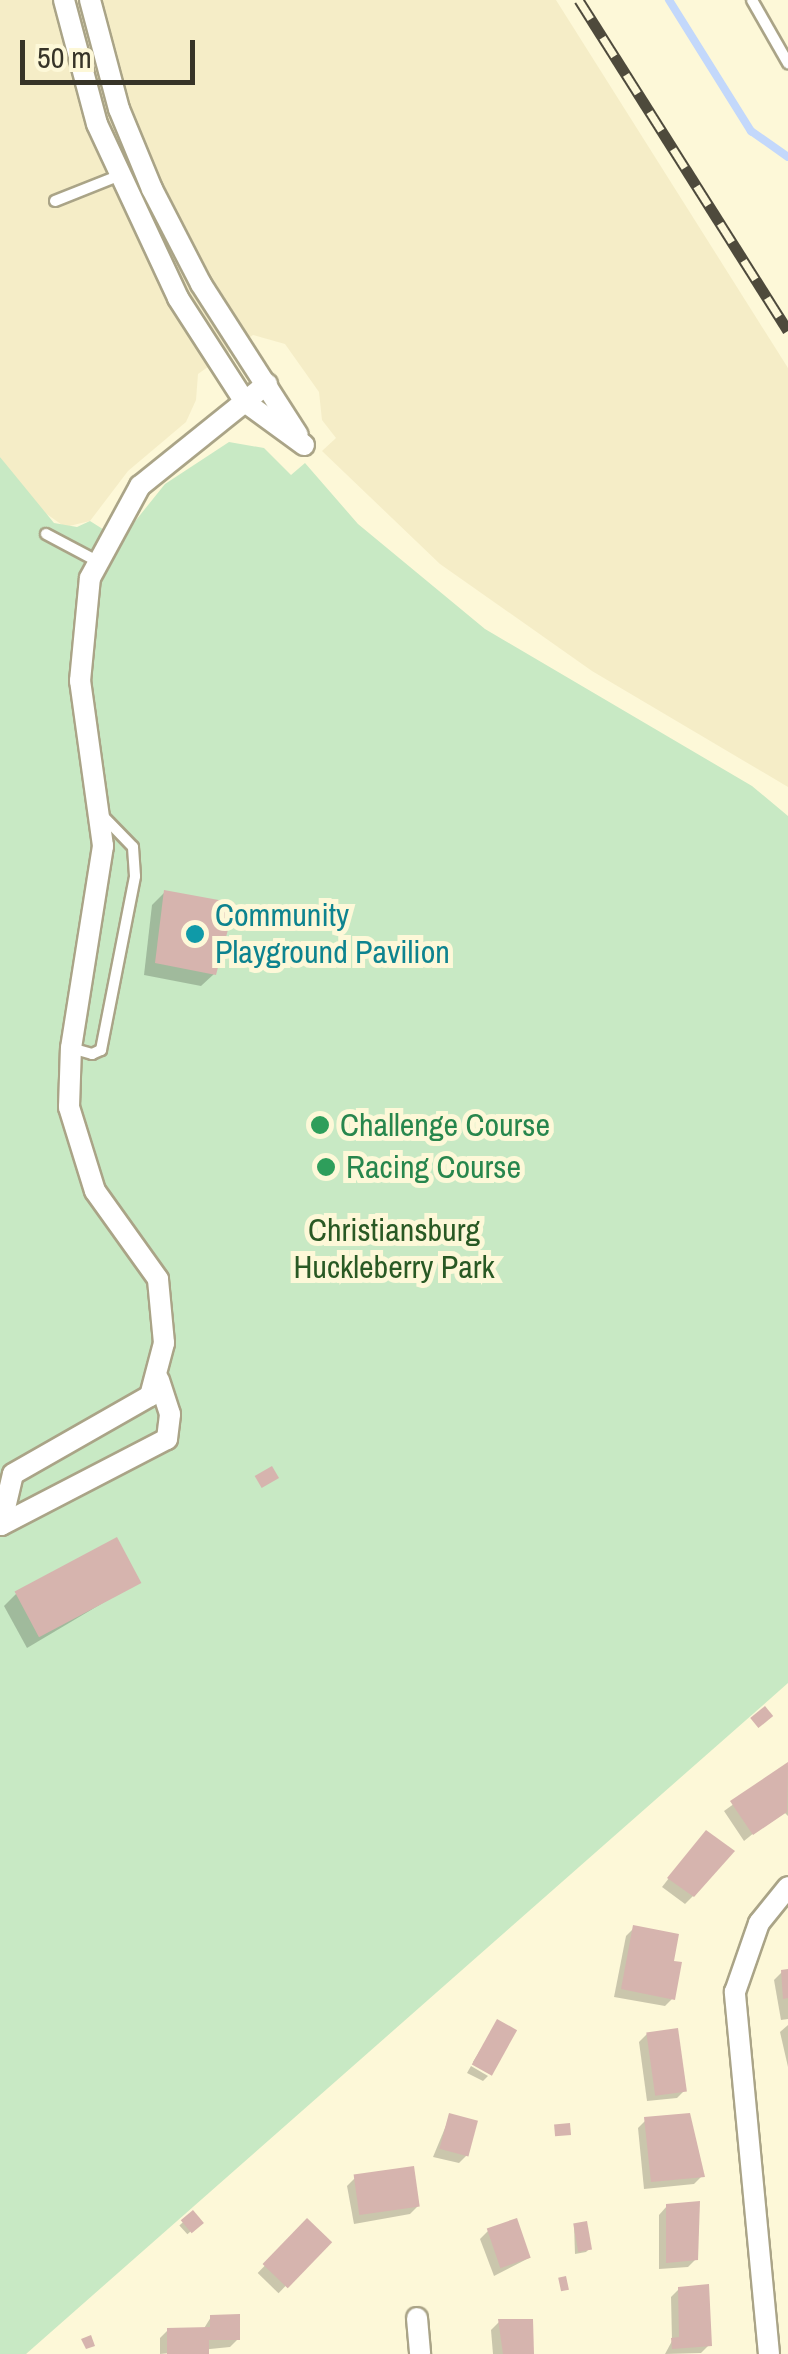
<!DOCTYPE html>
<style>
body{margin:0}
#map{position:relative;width:788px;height:2354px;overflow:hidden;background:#fdf8d8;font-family:"Archivo Narrow",sans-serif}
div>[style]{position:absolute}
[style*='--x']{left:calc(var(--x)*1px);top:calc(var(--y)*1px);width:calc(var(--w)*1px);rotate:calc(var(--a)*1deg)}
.built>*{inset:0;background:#f5edc7}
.green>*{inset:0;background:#c8e9c4}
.shadow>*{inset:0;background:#0003;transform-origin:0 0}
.stream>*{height:8px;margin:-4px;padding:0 4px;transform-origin:4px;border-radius:4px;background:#c3d8fb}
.building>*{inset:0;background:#d6b4ae;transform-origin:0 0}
.roads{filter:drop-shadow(2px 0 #aaa487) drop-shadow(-2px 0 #aaa487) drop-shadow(0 2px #aaa487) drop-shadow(0 -2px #aaa487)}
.lane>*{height:10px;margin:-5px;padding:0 5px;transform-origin:5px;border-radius:5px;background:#fff}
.street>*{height:20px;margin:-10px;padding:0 10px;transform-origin:10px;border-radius:10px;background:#fff}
.rail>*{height:11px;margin-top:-5.5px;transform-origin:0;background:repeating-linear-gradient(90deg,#fdf8d8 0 22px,#4e4a3c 0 44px);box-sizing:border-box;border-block:2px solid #4e4a3c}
.dots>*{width:28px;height:28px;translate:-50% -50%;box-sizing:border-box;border:5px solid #fdf8d8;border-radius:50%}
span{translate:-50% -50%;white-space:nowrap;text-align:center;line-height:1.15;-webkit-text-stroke:10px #fdf8d8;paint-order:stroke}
.culture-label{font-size:32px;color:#0d838f}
.left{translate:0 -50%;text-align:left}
.leisure-label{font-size:32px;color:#27864d}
.park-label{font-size:32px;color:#295924}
.scale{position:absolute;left:20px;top:40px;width:175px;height:45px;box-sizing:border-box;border:5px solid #373428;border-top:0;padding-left:12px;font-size:30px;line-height:35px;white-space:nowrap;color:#373428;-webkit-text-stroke:8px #fdf8d8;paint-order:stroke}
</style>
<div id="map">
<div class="built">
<div style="clip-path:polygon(0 0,556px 0,788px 368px,788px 787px,592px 671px,440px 564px,322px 451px,336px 438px,322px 420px,319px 392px,285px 344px,253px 335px,198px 374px,196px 400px,186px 422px,128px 471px,90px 521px,65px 527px,34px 505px,0 457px)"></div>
</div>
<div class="green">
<div style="clip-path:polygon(229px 442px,264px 448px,291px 475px,305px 463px,358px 524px,485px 629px,752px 786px,788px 816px,788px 1683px,26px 2354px,0 2354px,0 457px,54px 523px,77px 527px,90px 521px,120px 540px,165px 484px)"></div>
</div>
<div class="shadow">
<div style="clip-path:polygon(164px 893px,214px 974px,201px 986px,144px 975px,152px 905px)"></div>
<div style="clip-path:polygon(138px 1582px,27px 1648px,4px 1606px,16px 1594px)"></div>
<div style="clip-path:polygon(788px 1765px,788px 1816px,782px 1810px,744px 1841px,724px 1811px)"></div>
<div style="clip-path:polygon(698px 1841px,693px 1896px,685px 1904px,662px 1887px)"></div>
<div style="clip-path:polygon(634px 1928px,671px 1963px,673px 1998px,665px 2006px,614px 1997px,626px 1936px)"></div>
<div style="clip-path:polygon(782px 1972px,788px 1972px,788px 2019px,781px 2020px,774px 1980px)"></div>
<div style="clip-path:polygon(497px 2023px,492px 2072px,473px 2062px)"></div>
<div style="clip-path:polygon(788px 2025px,788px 2067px,780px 2032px)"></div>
<div style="clip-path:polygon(647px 2034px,685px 2090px,677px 2098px,647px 2101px,639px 2042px)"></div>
<div style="clip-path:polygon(471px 2066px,488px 2076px,483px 2081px,467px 2073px)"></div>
<div style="clip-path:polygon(450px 2116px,467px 2155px,459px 2163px,433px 2157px)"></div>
<div style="clip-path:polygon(646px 2120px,702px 2176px,694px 2184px,644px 2189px,638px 2128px)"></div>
<div style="clip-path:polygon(355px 2178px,418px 2206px,410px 2214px,354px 2224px,347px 2186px)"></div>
<div style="clip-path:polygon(667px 2206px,696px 2259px,688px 2267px,659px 2269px,659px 2215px)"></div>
<div style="left:192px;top:2214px;width:12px;height:17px;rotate:48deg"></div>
<div style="left:307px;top:2222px;width:29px;height:71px;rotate:44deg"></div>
<div style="clip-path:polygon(574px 2225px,589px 2249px,586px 2252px,575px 2254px)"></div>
<div style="clip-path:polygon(488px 2231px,529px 2258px,494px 2276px,480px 2239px)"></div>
<div style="clip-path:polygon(679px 2289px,709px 2345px,701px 2353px,665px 2354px,672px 2341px,671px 2297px)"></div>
<div style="clip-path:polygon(211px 2317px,238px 2339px,230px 2347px,160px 2354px,160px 2338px,168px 2330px,203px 2330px)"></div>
<div style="clip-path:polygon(499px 2322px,531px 2354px,493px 2354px,491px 2330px)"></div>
</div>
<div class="stream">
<div style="--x:669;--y:0;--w:155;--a:58"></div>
<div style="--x:751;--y:131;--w:45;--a:35.1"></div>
</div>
<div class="building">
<div style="clip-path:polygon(164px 890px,235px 903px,216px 975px,155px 963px)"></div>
<div style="left:272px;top:1466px;width:14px;height:20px;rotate:60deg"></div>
<div style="left:117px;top:1537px;width:52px;height:116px;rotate:62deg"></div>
<div style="left:765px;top:1706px;width:13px;height:19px;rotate:51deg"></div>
<div style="clip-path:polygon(788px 1762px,787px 1812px,753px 1835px,730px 1801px)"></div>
<div style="clip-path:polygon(706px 1830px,735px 1851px,694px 1897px,667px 1878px)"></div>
<div style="clip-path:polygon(633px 1925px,679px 1934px,674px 1961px,682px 1962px,675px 2000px,621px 1989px)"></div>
<div style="clip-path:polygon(788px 1969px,788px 1998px,783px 1999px,781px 1970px)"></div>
<div style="left:497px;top:2019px;width:23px;height:52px;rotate:29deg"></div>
<div style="left:678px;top:2028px;width:64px;height:32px;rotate:82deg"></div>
<div style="left:449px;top:2113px;width:30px;height:37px;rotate:15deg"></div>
<div style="clip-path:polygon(690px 2113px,705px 2177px,651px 2182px,644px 2117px)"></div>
<div style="left:570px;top:2123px;width:12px;height:16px;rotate:85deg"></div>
<div style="left:414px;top:2166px;width:41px;height:61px;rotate:82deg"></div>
<div style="clip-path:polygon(700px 2201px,698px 2260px,666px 2263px,666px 2204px)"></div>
<div style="left:193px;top:2210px;width:17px;height:16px;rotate:50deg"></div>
<div style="left:307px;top:2218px;width:35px;height:64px;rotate:44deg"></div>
<div style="left:517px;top:2218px;width:42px;height:32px;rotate:71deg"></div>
<div style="left:587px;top:2221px;width:29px;height:14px;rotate:80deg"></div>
<div style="left:566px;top:2276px;width:14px;height:8px;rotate:78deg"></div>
<div style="clip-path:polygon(709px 2284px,712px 2346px,672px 2349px,671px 2338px,679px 2337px,678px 2287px)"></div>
<div style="clip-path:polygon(240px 2314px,240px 2340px,209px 2340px,209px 2354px,167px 2354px,167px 2328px,210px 2327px,210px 2315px)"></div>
<div style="clip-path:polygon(498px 2319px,533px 2319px,534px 2354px,503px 2354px)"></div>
<div style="clip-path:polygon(91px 2335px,95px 2346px,86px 2349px,81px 2339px)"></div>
</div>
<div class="roads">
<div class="lane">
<div style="--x:752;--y:0;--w:73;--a:60.3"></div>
<div style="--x:55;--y:201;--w:68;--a:-21.6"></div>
<div style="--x:46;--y:534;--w:58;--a:27.9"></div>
<div style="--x:71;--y:1048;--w:22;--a:16"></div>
<div style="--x:92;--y:1054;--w:10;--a:-24"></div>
<div style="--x:101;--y:1050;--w:177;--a:-78.9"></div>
<div style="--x:135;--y:876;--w:29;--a:-94"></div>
<div style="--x:133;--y:847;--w:43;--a:-134.1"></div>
</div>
<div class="street">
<div style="--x:64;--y:0;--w:128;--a:75.1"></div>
<div style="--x:97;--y:124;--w:192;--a:65"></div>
<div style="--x:178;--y:298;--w:124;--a:57.2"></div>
<div style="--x:245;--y:402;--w:73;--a:36.1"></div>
<div style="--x:90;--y:0;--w:113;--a:75.1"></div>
<div style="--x:119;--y:109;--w:87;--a:67.6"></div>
<div style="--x:152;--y:189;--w:107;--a:62.7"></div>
<div style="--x:201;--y:284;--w:179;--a:57.3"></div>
<div style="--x:1;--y:1525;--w:52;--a:-76.8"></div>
<div style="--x:13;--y:1474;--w:158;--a:-29.7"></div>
<div style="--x:150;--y:1396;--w:55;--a:-75.2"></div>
<div style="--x:164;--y:1343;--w:64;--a:-95.4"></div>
<div style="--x:158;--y:1279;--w:108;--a:-125.6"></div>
<div style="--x:95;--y:1191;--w:88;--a:-107.2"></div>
<div style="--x:69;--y:1107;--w:59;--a:-88.1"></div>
<div style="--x:71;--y:1048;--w:205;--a:-81"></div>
<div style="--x:103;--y:846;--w:167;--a:-97.9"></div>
<div style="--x:80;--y:681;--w:103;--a:-84.5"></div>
<div style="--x:90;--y:578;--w:105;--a:-61.5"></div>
<div style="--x:140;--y:486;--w:163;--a:-38.8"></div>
<div style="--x:1;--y:1525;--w:187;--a:-27.4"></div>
<div style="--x:167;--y:1439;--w:25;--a:-83"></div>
<div style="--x:170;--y:1414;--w:36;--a:-108"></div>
<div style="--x:417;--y:2318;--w:36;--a:85"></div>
<div style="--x:769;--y:2354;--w:364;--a:-95.4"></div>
<div style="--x:735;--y:1992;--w:73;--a:-70.8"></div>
<div style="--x:759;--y:1923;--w:46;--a:-51.1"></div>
</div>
</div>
<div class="rail">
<div style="--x:579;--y:0;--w:391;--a:57.7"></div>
</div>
<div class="dots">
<div style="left:195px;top:934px;background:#0f9aa8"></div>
<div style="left:320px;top:1125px;background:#2e9e5b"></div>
<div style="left:326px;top:1167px;background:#2e9e5b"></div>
</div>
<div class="culture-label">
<span class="left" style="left:215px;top:934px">Community<br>Playground Pavilion</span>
</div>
<div class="leisure-label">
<span class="left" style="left:340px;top:1125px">Challenge Course</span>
<span class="left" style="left:346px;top:1167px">Racing Course</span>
</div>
<div class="park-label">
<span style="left:394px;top:1249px">Christiansburg<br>Huckleberry Park</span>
</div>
<div class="scale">50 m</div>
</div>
